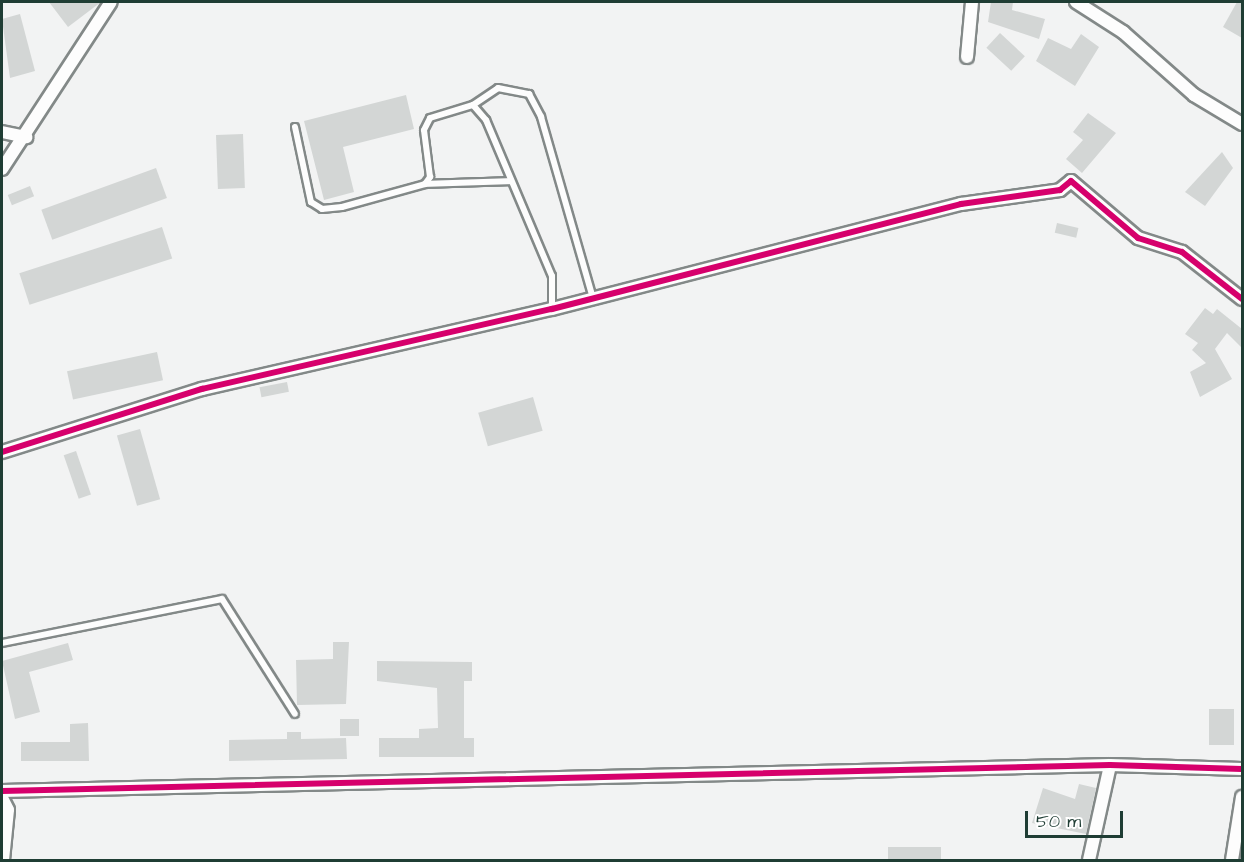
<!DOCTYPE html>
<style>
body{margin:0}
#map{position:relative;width:1244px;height:862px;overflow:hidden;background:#f2f3f3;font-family:"Architects Daughter",sans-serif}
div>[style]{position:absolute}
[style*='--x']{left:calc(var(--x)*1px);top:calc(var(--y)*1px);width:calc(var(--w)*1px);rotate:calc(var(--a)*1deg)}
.building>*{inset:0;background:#d3d6d5;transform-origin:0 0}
.roads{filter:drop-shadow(2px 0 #838988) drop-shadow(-2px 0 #838988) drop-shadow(0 2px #838988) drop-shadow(0 -2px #838988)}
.service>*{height:6px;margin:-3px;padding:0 3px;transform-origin:3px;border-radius:3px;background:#fdfdfd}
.minor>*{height:12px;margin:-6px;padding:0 6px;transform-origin:6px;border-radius:6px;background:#fdfdfd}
.cycleway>*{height:6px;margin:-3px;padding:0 3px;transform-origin:3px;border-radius:3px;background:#d6006c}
span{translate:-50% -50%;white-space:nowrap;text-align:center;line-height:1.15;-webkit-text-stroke:4.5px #fff;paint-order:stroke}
.frame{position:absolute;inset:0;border:3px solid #1f3d34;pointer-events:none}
.scale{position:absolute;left:1025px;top:811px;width:98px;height:27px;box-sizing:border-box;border:3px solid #1f3d34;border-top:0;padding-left:8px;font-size:18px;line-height:21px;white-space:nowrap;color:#1f3d34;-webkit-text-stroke:4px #fff;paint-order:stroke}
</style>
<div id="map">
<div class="building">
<div style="clip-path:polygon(49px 2px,101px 2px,68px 27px)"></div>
<div style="clip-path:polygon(991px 2px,1013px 2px,1012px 10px,1045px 19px,1039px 39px,988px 22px)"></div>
<div style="clip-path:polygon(1237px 2px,1242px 2px,1242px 38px,1223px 27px)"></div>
<div style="clip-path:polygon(20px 14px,35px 71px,10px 78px,2px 19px)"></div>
<div style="left:1000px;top:33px;width:34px;height:20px;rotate:43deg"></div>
<div style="clip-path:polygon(1081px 34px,1099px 47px,1075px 86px,1036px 61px,1048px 38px,1071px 49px)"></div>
<div style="clip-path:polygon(406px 95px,414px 129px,343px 147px,354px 192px,324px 200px,304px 121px)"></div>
<div style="clip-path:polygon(1088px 113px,1116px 133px,1082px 173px,1066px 159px,1083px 140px,1073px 132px)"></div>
<div style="left:243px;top:134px;width:54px;height:27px;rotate:88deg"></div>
<div style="clip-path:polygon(1222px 152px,1233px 168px,1205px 206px,1185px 192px)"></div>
<div style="left:156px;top:168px;width:32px;height:122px;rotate:70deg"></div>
<div style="left:30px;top:186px;width:11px;height:24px;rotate:68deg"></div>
<div style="left:1057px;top:223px;width:22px;height:10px;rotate:13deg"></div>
<div style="left:162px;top:227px;width:33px;height:150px;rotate:72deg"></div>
<div style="clip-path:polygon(1205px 308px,1213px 314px,1217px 309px,1242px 329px,1242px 348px,1227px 333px,1215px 349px,1232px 379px,1200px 397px,1190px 372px,1206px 363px,1192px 350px,1198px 343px,1185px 334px)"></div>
<div style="left:157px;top:352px;width:29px;height:92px;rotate:78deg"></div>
<div style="left:287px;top:382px;width:10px;height:28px;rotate:79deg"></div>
<div style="left:533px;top:397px;width:35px;height:57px;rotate:74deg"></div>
<div style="left:140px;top:429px;width:73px;height:24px;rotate:74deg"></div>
<div style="left:76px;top:451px;width:46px;height:13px;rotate:71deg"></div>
<div style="clip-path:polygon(333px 642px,349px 642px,346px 704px,297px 705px,296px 660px,333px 659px)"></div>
<div style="clip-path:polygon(68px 643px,73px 660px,29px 672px,40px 712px,15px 719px,2px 661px)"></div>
<div style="clip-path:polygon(377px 661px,472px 662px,472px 681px,464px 681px,464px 738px,474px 738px,474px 757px,379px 757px,379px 738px,419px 738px,419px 729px,438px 728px,437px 688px,377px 681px)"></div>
<div style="left:1209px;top:709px;width:25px;height:36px"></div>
<div style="left:340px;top:719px;width:19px;height:17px"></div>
<div style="clip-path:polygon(88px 723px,89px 761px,21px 761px,21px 742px,70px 742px,70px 724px)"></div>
<div style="clip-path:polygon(287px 732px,301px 732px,301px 739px,346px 738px,347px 759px,229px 761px,229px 740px,287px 739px)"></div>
<div style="clip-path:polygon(1079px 784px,1096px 788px,1086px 834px,1032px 823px,1043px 788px,1075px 799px)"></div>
<div style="left:941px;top:847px;width:14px;height:53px;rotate:90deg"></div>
</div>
<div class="roads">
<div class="service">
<div style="--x:473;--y:105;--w:30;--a:-34"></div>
<div style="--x:498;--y:88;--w:32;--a:11"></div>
<div style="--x:529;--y:94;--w:26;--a:62"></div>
<div style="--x:541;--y:117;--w:185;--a:74"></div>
<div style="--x:295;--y:127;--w:77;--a:78"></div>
<div style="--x:311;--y:202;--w:13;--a:32"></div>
<div style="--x:322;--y:209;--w:20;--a:-6"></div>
<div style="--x:342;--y:207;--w:86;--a:-15.5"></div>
<div style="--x:425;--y:184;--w:9;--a:-54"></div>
<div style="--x:430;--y:177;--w:47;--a:-97.3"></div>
<div style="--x:424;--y:130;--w:13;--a:-63"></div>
<div style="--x:430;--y:118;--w:45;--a:-16.8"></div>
<div style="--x:473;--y:105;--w:20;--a:49"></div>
<div style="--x:486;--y:120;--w:169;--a:67.1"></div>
<div style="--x:552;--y:276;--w:32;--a:90"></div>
<div style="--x:425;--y:184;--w:86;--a:-2"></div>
<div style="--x:2;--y:643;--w:224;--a:-11.3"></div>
<div style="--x:222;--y:599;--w:136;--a:57.6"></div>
</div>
<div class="minor">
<div style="--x:1076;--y:2;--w:56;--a:32.6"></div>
<div style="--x:1123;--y:32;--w:95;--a:41.6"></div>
<div style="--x:1194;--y:95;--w:56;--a:31.1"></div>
<div style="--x:967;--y:57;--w:55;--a:-84.8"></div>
<div style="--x:2;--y:132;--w:25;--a:12"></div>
<div style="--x:2;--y:169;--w:199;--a:-56.9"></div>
<div style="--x:2;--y:452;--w:210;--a:-17.5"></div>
<div style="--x:202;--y:389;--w:359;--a:-12.9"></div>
<div style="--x:552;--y:309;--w:422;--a:-14.4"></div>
<div style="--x:961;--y:204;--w:100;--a:-8"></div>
<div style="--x:1060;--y:190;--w:14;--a:-39"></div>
<div style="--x:1071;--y:181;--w:88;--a:40.4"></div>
<div style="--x:1138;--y:238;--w:46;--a:17.7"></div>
<div style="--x:1182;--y:252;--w:76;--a:38.1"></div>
<div style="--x:2;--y:791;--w:1108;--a:-1.34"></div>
<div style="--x:1110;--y:765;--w:132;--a:1.7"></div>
<div style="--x:2;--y:798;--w:13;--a:63"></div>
<div style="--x:8;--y:810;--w:50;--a:95.7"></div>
<div style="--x:1089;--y:860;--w:97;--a:-77.5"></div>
<div style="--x:1232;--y:860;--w:64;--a:-81"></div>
</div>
</div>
<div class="cycleway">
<div style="--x:2;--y:452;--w:210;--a:-17.5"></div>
<div style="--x:202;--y:389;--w:359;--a:-12.9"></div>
<div style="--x:552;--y:309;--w:422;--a:-14.4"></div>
<div style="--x:961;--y:204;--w:100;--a:-8"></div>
<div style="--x:1060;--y:190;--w:14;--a:-39"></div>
<div style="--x:1071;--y:181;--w:88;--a:40.4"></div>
<div style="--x:1138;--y:238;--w:46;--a:17.7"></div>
<div style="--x:1182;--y:252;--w:76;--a:38.1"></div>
<div style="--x:2;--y:791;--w:1108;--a:-1.34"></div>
<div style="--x:1110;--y:765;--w:132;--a:1.7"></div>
</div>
<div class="frame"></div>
<div class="scale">50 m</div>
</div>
